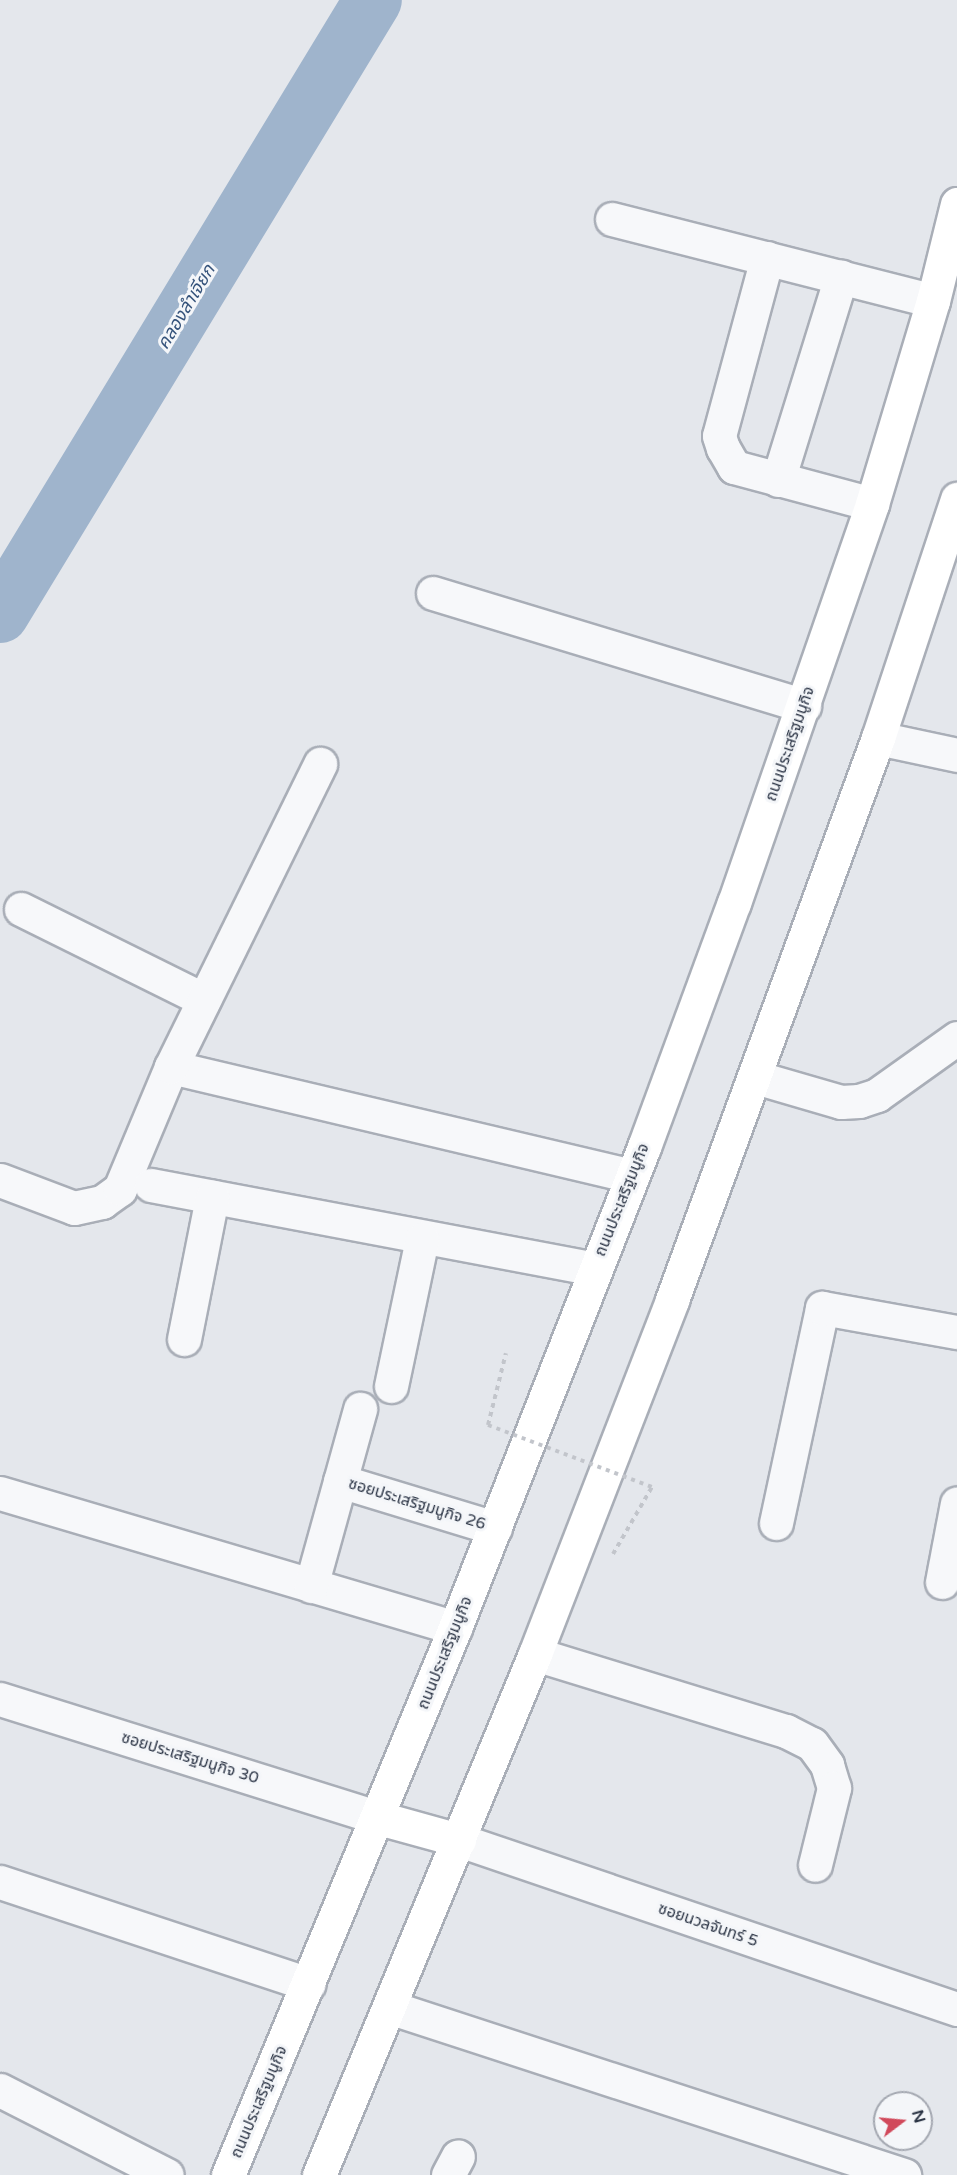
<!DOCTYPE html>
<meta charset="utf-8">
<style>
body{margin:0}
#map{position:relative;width:957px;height:2175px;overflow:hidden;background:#e4e7ec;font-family:"Varela Round","Noto Sans Thai",sans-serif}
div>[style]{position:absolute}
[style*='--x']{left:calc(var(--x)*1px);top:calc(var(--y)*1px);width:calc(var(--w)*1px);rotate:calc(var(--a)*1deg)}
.river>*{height:58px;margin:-29px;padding:0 29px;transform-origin:29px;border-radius:29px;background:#9fb4cc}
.path>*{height:4px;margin-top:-2px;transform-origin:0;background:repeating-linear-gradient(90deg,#c2c5cb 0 4.5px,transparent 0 9px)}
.roads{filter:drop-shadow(2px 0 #a9aeb7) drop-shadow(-2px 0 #a9aeb7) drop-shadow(0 2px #a9aeb7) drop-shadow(0 -2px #a9aeb7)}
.minor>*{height:33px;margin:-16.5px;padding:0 16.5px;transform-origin:16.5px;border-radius:16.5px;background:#f7f8fa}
.major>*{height:33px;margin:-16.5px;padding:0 16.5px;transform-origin:16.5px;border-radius:16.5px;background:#fff}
.path-bridge>*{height:4px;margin-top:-2px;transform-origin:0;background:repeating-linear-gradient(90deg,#c2c5cb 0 4.5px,transparent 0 9px)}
span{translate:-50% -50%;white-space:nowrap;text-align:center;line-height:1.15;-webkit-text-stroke:6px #f4f6f9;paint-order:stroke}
.street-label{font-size:16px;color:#2b3445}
.water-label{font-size:18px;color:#34527a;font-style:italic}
.north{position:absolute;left:873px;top:2091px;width:60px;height:60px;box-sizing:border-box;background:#f4f6f9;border:2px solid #a4a8b1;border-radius:50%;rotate:74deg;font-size:16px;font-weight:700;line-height:24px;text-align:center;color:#2b3445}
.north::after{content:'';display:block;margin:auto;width:21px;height:27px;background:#d1495b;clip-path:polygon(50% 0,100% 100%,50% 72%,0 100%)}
</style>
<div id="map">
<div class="river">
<div style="--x:0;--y:614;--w:718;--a:-58.72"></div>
</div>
<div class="path">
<div style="--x:488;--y:1425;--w:74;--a:-76"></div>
<div style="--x:613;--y:1554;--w:78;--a:-59.8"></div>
</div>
<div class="roads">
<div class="minor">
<div style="--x:612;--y:219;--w:331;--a:14.3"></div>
<div style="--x:767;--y:258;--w:184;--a:105.1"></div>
<div style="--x:719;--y:436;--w:13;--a:72"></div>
<div style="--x:723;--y:448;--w:22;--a:60"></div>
<div style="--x:734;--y:467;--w:143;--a:15"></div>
<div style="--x:778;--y:480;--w:213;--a:-72.8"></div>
<div style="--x:433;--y:593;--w:388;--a:16.9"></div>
<div style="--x:878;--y:738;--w:81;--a:12.1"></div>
<div style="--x:21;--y:909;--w:204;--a:26.4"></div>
<div style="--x:171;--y:1067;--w:474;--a:13.3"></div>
<div style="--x:755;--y:1077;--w:90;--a:16.2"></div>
<div style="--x:841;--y:1102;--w:18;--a:-3"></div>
<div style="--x:859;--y:1101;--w:19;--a:-18"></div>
<div style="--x:877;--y:1095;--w:98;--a:-35.5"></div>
<div style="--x:0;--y:1180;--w:79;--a:20.7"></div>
<div style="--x:74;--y:1208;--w:29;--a:-12"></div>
<div style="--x:102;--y:1202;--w:22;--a:-36"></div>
<div style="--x:120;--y:1189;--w:132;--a:-67.3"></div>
<div style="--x:171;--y:1067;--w:338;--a:-63.8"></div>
<div style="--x:151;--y:1185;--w:452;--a:10.7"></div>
<div style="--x:184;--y:1339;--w:145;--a:-78.8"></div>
<div style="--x:391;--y:1386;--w:150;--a:-78.1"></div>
<div style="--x:340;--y:1481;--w:162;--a:16.9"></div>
<div style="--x:0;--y:1493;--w:475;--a:16.5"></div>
<div style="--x:776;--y:1523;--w:220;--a:-77.9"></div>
<div style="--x:822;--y:1308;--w:137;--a:10.1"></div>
<div style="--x:942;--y:1582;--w:80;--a:-79.2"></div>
<div style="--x:311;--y:1586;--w:184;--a:-74.5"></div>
<div style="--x:535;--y:1654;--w:263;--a:17.1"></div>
<div style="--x:786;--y:1731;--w:29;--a:27"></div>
<div style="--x:812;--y:1744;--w:26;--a:54"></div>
<div style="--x:827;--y:1765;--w:24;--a:73"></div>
<div style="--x:834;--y:1788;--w:79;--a:103.9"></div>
<div style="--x:0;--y:1699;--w:397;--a:17.4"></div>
<div style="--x:459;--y:1840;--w:526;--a:18.75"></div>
<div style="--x:0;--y:1882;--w:325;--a:18.3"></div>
<div style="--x:389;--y:2007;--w:542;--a:18.07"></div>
<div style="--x:0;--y:2090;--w:187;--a:27"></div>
<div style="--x:448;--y:2175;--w:21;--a:-62"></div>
</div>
<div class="major">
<div style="--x:379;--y:1818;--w:83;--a:15.4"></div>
<div style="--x:228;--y:2175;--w:592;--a:-67.46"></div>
<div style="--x:455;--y:1628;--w:517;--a:-68.55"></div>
<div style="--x:644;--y:1147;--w:260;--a:-69.8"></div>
<div style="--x:734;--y:903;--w:422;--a:-70.9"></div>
<div style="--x:872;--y:504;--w:212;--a:-73.3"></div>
<div style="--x:933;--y:301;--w:100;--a:-76.1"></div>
<div style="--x:319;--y:2175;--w:564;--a:-67.48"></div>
<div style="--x:535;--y:1654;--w:380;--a:-68.8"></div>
<div style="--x:672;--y:1300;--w:599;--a:-69.87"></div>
<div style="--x:878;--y:738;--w:252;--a:-71.7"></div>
</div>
</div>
<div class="path-bridge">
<div style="--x:488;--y:1425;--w:175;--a:20.7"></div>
</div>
<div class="street-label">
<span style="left:790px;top:744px;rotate:-71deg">ถนนประเสริฐมนูกิจ</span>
<span style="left:622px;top:1200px;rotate:-68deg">ถนนประเสริฐมนูกิจ</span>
<span style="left:417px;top:1504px;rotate:17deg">ซอยประเสริฐมนูกิจ 26</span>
<span style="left:445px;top:1653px;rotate:-68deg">ถนนประเสริฐมนูกิจ</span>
<span style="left:190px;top:1758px;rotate:17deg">ซอยประเสริฐมนูกิจ 30</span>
<span style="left:708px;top:1925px;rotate:19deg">ซอยนวลจันทร์ 5</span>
<span style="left:259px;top:2102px;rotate:-67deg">ถนนประเสริฐมนูกิจ</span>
</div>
<div class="water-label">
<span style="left:186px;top:307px;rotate:-59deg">คลองลำเจียก</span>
</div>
<div class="north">N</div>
</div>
